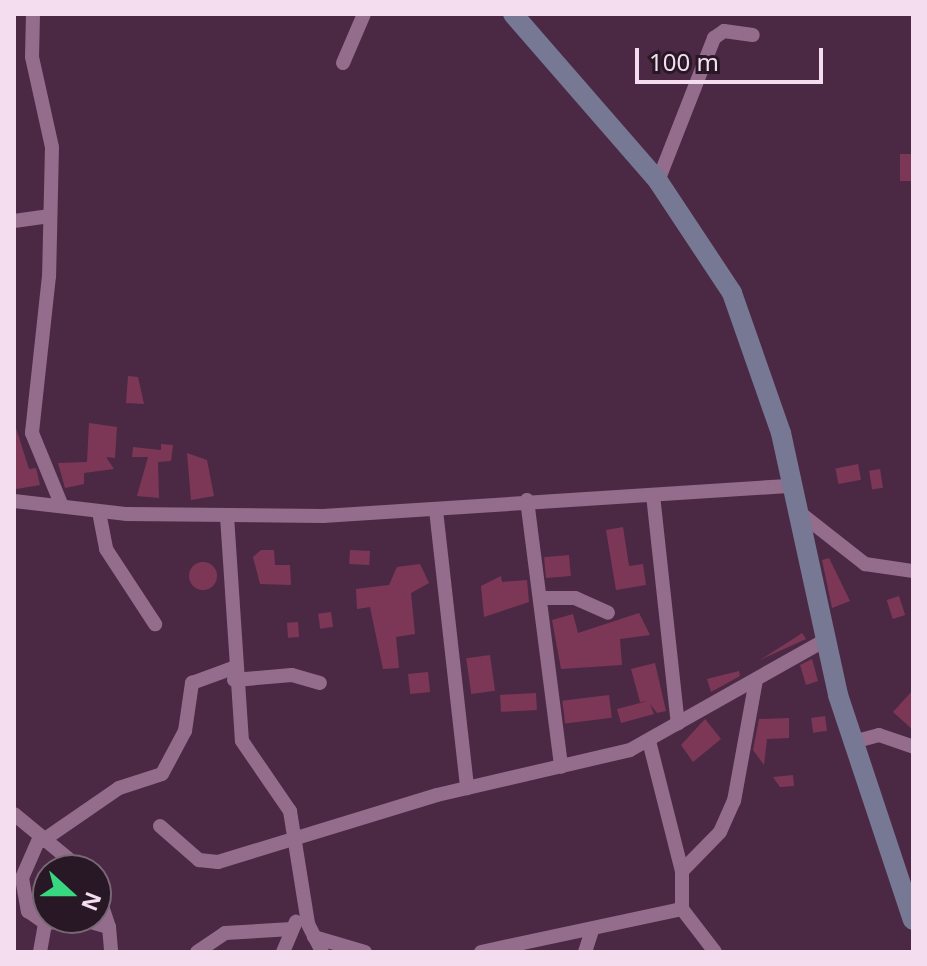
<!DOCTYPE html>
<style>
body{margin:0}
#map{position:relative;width:927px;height:966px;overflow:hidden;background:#4b2945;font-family:"Noto Sans",sans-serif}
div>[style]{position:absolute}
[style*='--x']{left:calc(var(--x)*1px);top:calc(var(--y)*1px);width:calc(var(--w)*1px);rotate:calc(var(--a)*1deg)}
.building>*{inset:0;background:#7d3756;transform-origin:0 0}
.round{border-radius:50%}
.street>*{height:14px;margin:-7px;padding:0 7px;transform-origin:7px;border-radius:7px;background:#956d8c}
.secondary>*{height:20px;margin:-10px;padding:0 10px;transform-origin:10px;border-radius:10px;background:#767894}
span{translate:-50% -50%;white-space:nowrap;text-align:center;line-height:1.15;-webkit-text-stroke:6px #281825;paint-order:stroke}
.frame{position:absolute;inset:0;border:16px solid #f3ddee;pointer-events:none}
.north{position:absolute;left:32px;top:854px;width:80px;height:80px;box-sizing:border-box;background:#281825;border:2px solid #796775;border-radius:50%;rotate:111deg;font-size:22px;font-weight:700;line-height:32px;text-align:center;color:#f3ddee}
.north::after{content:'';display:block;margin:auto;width:28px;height:36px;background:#37d880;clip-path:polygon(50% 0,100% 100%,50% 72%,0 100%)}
.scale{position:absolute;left:635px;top:48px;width:188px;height:36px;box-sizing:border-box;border:4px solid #f3ddee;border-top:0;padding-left:10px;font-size:24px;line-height:28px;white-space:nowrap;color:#f3ddee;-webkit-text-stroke:6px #281825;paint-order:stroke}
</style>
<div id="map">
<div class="building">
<div style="left:913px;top:154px;width:27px;height:13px;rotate:90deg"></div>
<div style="clip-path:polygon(128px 376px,138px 377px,144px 404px,126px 403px)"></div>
<div style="clip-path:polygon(14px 422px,29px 469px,36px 468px,40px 485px,16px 489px)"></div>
<div style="clip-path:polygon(89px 423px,117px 427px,115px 458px,106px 457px,114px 469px,84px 473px,84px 484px,65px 488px,58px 463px,87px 462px)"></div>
<div style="clip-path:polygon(161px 444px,173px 445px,171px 461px,158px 462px,159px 498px,137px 496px,148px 457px,132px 457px,133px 447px,161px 450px)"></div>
<div style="clip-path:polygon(187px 453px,207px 460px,214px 496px,191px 500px)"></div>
<div style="left:858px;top:464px;width:16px;height:23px;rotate:79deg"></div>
<div style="left:880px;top:469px;width:19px;height:11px;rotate:81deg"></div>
<div style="clip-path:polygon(623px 527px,629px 566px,643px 564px,646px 585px,616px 590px,606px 530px)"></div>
<div style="clip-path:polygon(261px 550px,274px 550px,275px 565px,290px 565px,291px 585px,260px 584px,253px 557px)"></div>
<div style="left:350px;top:550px;width:20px;height:14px;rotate:3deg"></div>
<div style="left:569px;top:555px;width:21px;height:25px;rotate:85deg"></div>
<div style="clip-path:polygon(829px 558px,850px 601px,832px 608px,822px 560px)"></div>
<div class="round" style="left:189px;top:562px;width:28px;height:28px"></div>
<div style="clip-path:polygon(420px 564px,429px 583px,411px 593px,415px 634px,396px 637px,399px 668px,383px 669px,370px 607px,357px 609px,356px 589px,389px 585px,397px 567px)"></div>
<div style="clip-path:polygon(501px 576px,502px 582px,527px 580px,529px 602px,484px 617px,481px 586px)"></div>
<div style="left:899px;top:596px;width:20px;height:13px;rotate:72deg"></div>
<div style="left:331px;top:612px;width:15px;height:13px;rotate:82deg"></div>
<div style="clip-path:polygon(639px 613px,650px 635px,620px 639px,622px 665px,561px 669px,552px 620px,573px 614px,578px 633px)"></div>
<div style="left:298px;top:622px;width:15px;height:11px;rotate:86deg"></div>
<div style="clip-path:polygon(802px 633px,806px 639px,760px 660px,793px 639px)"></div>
<div style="left:490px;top:655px;width:36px;height:24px;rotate:82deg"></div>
<div style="clip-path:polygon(812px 659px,818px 681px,806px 685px,800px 665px)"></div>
<div style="clip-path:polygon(655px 663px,666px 711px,657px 713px,650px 704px,654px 714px,621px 723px,617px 709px,648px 701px,640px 702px,631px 669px)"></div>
<div style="clip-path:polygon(739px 671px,740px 676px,711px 692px,707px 679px)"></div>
<div style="left:428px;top:672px;width:20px;height:20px;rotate:84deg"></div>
<div style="clip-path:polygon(913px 690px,913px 730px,893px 712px)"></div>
<div style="left:536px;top:693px;width:17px;height:36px;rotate:87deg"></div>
<div style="left:609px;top:695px;width:23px;height:47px;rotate:83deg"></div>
<div style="left:825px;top:716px;width:15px;height:14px;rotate:82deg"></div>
<div style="clip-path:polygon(789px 718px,789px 738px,767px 739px,764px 765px,753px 750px,759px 719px)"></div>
<div style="clip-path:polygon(705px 719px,721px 739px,693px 762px,681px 745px)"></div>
<div style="clip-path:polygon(793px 775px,794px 786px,780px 787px,773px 777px)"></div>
</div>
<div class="street">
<div style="--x:33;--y:14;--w:43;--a:91.3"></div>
<div style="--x:32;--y:57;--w:92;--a:77.5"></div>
<div style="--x:52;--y:147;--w:129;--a:91.3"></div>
<div style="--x:49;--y:276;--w:158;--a:96.2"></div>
<div style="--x:32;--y:433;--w:79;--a:67.7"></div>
<div style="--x:343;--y:63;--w:53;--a:-66.8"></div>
<div style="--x:658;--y:181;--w:154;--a:-68.6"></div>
<div style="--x:714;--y:38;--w:12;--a:-35"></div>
<div style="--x:724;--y:31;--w:29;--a:8"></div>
<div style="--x:14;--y:221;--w:36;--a:-8"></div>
<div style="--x:653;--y:495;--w:230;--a:83.8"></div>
<div style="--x:527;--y:500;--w:269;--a:82.7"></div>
<div style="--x:14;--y:501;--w:114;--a:6.6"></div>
<div style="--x:127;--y:514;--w:196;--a:0.6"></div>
<div style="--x:323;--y:516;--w:470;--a:-3.7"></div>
<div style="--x:436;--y:510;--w:280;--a:83.6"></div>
<div style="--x:99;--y:512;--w:38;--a:79"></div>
<div style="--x:106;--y:549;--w:90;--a:56.8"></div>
<div style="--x:800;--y:513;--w:83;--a:38.1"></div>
<div style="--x:865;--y:564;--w:49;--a:8.3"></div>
<div style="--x:227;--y:516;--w:225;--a:86.2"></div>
<div style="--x:242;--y:741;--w:85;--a:55.6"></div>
<div style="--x:290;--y:811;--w:114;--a:80.9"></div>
<div style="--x:308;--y:924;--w:31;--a:63"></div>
<div style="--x:540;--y:598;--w:35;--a:0"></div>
<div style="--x:575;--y:598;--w:36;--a:24"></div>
<div style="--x:234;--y:680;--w:58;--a:-4.9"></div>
<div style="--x:292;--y:675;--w:29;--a:16"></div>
<div style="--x:649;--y:741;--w:134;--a:75.8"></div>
<div style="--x:682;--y:871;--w:38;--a:90"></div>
<div style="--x:682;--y:909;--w:54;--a:52.5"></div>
<div style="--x:853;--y:742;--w:27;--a:-15"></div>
<div style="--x:879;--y:735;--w:36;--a:19"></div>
<div style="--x:14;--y:814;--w:88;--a:39.5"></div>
<div style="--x:160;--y:826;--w:52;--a:41.1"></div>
<div style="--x:199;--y:860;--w:19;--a:6"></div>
<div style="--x:218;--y:862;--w:229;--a:-17"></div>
<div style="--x:437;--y:795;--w:198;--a:-13.1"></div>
<div style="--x:630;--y:750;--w:224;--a:-29.4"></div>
<div style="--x:39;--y:839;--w:43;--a:113.6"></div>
<div style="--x:22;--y:878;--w:34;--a:80"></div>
<div style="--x:28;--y:911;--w:21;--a:35"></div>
<div style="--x:45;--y:923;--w:39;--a:-4"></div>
<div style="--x:84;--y:920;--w:26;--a:16"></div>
<div style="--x:109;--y:927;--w:25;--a:85"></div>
<div style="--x:42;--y:841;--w:93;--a:-34.5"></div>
<div style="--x:119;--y:788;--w:45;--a:-18"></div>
<div style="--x:162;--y:774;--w:49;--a:-61.9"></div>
<div style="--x:185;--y:731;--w:49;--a:-81.7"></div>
<div style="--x:192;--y:683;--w:44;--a:-20.1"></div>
<div style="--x:682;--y:871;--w:54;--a:-45.7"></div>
<div style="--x:720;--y:832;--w:34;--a:-66"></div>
<div style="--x:734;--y:801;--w:123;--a:-79.7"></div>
<div style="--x:96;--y:888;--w:41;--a:71.6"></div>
<div style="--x:314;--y:937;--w:53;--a:16.4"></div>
<div style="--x:40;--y:952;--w:29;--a:-80"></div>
<div style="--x:197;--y:952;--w:34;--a:-34"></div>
<div style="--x:225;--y:933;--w:67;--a:-3.4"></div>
<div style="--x:283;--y:952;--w:33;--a:-67"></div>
<div style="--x:481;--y:952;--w:206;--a:-12.1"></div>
<div style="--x:585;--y:952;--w:22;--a:-72"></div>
</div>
<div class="secondary">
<div style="--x:513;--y:14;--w:221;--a:49"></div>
<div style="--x:658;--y:181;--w:134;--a:56.5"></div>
<div style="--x:732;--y:293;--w:148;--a:70.7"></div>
<div style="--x:781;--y:433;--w:268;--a:77.7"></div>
<div style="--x:838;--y:695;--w:237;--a:71.6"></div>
</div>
<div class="frame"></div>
<div class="north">N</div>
<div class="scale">100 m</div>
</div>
